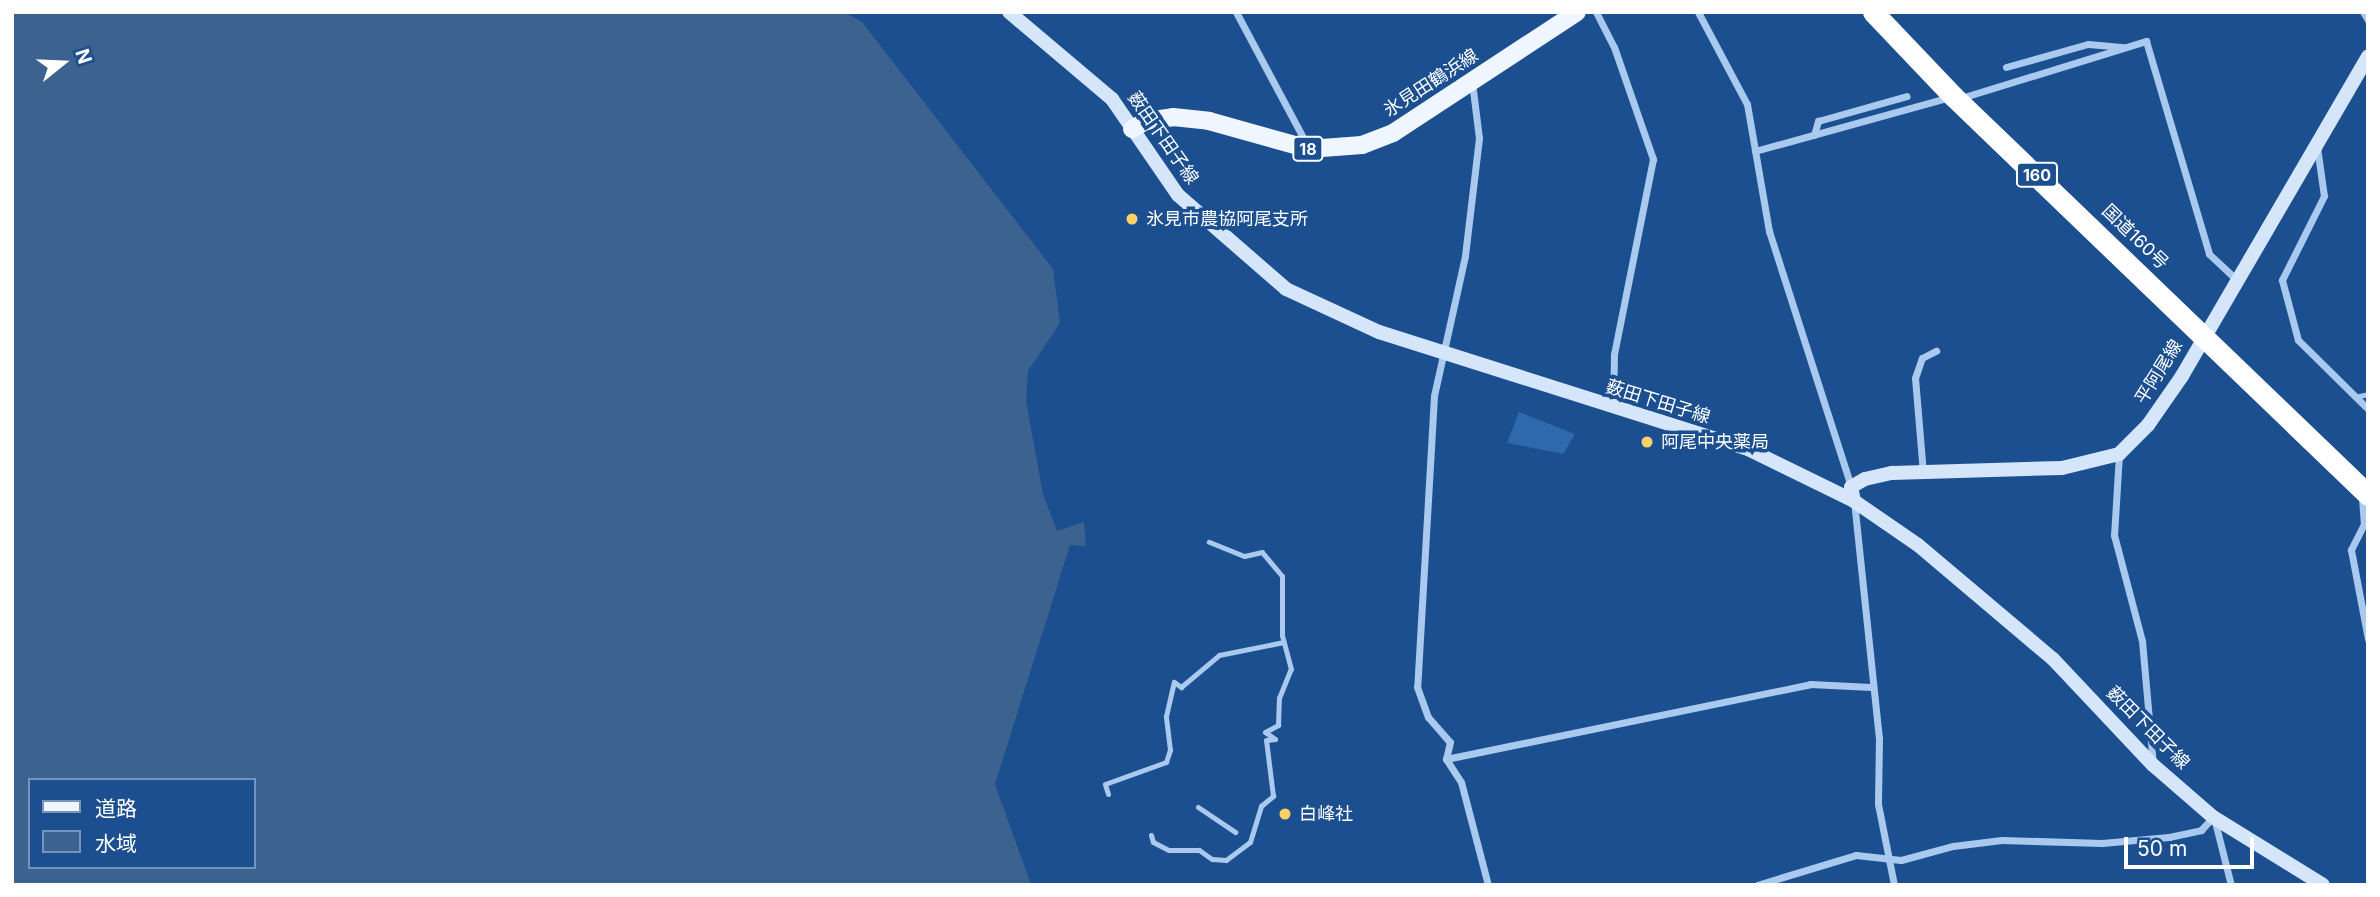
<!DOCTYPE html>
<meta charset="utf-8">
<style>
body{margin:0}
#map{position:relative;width:2380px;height:897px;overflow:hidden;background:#1b4f8f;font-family:Inter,"Noto Sans JP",sans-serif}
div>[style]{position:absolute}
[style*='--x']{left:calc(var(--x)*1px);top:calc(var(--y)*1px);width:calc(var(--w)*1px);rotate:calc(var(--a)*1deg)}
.green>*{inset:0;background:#2e69ad}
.water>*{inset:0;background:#3c6290}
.lane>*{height:5px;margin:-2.5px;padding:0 2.5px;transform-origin:2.5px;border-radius:2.5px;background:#a9c9ee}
.street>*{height:7px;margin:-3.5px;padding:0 3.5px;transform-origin:3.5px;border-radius:3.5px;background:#a9c9ee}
.secondary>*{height:14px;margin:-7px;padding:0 7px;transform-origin:7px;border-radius:7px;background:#d6e6fa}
.primary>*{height:18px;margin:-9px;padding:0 9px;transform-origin:9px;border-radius:9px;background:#f0f6ff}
.highway>*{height:21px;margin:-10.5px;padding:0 10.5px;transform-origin:10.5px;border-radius:10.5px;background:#fff}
.dots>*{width:19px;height:19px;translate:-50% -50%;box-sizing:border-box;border:4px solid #1b4f8f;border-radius:50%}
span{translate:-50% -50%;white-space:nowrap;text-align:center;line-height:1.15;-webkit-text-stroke:7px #1b4f8f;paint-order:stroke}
.shield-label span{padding:2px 5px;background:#1b4f8f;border:2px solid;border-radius:5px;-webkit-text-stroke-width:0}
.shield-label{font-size:16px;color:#fff;font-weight:700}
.street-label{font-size:18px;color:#fff}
.poi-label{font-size:18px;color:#fff}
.left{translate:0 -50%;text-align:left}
.frame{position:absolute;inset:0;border:14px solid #fff;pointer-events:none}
.legend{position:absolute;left:28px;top:778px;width:228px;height:91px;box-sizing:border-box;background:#1b4f8f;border:2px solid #7695bc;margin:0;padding:9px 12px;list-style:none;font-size:21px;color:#fff}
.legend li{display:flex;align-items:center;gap:14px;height:35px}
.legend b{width:35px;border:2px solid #7695bc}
.north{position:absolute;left:28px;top:28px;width:70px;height:70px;-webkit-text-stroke:5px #1b4f8f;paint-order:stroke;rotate:72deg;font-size:19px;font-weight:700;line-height:28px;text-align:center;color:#fff}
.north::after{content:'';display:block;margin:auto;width:24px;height:32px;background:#fff;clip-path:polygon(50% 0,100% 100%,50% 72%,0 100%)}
.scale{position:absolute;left:2124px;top:837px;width:130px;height:32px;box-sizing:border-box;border:4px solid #fff;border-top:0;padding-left:9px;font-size:21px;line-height:24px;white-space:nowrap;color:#fff;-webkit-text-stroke:5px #1b4f8f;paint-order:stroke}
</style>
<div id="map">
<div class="green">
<div style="clip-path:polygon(1519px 412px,1575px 434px,1563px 454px,1507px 443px)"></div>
</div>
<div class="water">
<div style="clip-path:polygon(evenodd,12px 12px,844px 12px,862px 22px,1053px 269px,1060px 323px,1028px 371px,1026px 401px,1043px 494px,1057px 531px,1084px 522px,1086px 546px,1070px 545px,995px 784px,1031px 885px,12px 885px,12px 12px,30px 780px,254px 780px,254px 867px,30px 867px,30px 780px)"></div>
</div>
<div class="lane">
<div style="--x:2362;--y:12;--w:12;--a:59"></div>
<div style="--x:2355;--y:397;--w:13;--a:-13"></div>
<div style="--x:1108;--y:794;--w:10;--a:-107"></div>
<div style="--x:1105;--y:784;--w:65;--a:-19.8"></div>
<div style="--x:1166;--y:762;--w:13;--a:-72"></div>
<div style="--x:1170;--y:750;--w:34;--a:-97"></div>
<div style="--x:1166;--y:716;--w:35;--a:-77"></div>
<div style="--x:1174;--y:682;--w:9;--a:36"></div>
<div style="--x:1181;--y:687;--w:50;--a:-40.1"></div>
<div style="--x:1219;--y:655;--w:66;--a:-11.3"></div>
<div style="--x:1198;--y:807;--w:45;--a:34"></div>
<div style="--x:1151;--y:835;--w:7;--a:74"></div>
<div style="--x:1153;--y:842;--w:18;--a:27"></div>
<div style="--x:1169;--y:850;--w:30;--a:0"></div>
<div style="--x:1199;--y:850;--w:16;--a:35"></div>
<div style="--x:1212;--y:859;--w:14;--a:4"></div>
<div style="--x:1226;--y:860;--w:30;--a:-37"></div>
<div style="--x:1250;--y:842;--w:38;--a:-73"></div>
<div style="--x:1261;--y:806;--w:16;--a:-40"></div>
<div style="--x:1273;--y:796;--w:56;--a:-97.1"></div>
<div style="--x:1266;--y:740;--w:9;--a:-6"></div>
<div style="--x:1275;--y:739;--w:12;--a:-145"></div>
<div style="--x:1265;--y:732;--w:15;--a:-28"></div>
<div style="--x:1278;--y:725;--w:27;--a:-88"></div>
<div style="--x:1279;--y:698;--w:31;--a:-68"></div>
<div style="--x:1291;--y:669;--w:35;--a:-105"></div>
<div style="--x:1282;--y:635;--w:59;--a:-90"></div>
<div style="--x:1282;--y:576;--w:31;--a:-130"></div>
<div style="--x:1262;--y:552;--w:18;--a:167"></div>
<div style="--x:1244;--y:556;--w:38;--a:-158"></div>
</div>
<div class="street">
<div style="--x:1236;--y:12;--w:153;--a:61.9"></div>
<div style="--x:1596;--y:12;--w:39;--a:63"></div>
<div style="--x:1614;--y:47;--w:119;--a:70.8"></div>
<div style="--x:1653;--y:159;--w:200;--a:101.3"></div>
<div style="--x:1614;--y:355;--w:53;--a:91.1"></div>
<div style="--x:1698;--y:12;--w:104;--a:62"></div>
<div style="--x:1747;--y:104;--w:129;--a:80.2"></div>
<div style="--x:1769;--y:231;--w:269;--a:72.2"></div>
<div style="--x:2006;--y:67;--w:85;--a:-15.7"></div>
<div style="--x:2088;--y:44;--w:36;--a:5"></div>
<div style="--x:1472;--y:82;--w:56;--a:82.9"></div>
<div style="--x:1479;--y:138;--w:119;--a:96.8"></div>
<div style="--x:1465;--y:256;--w:143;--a:102.5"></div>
<div style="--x:1434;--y:396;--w:291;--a:93.3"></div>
<div style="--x:1417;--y:687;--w:32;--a:70"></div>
<div style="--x:1428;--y:717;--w:33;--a:49"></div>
<div style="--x:1450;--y:742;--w:17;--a:103"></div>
<div style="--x:1446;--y:759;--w:27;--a:57"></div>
<div style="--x:1461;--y:782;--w:106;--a:75.3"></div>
<div style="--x:1961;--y:98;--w:194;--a:-17.1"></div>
<div style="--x:2146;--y:41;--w:222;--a:73.5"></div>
<div style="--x:2209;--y:254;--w:38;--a:43"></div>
<div style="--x:1814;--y:135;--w:15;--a:-74"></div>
<div style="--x:1818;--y:121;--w:92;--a:-15.7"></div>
<div style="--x:2317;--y:147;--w:49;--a:81.9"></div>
<div style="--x:2324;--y:196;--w:94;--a:116.6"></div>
<div style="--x:2282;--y:280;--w:62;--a:75.1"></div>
<div style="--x:2298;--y:340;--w:98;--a:44.6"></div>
<div style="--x:1755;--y:151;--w:202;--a:-15.5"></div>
<div style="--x:2119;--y:454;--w:81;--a:93.5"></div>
<div style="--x:2114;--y:535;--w:110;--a:75.2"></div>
<div style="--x:2142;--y:641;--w:123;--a:84.9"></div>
<div style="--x:1923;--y:473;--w:95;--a:-94.8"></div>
<div style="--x:1915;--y:378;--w:21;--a:-71"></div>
<div style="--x:1922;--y:358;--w:16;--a:-27"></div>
<div style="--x:2362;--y:497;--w:27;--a:86"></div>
<div style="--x:2364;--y:524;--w:29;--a:117"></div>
<div style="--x:2351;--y:550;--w:91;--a:79.2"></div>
<div style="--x:1854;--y:501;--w:238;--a:84"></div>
<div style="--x:1879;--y:738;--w:66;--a:90.9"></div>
<div style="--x:1878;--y:804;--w:83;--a:78.8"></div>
<div style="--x:1446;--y:759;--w:372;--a:-11.6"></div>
<div style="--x:1810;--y:684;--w:61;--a:2.8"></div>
<div style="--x:2214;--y:818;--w:69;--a:75.8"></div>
<div style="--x:1757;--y:885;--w:103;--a:-16.9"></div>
<div style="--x:1856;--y:855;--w:45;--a:6.3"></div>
<div style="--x:1901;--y:860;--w:54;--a:-15.1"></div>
<div style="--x:1953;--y:846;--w:49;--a:-7"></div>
<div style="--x:2002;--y:840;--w:100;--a:1.7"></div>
<div style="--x:2102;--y:843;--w:67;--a:-5.1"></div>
<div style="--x:2169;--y:837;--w:33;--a:-12"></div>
<div style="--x:2201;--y:830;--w:18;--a:-47"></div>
</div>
<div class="secondary">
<div style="--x:1009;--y:12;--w:135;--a:40.2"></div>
<div style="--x:1112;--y:99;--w:116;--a:55.5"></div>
<div style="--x:1178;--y:195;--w:143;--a:41"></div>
<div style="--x:1286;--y:289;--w:102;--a:24.8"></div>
<div style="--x:1379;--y:332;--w:389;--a:17.6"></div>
<div style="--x:1750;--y:450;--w:116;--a:26.1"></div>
<div style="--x:1854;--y:501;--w:78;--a:34.5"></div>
<div style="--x:1918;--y:545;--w:177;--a:40.2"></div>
<div style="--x:2053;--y:659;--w:146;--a:46.7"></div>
<div style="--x:2153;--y:765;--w:79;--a:40.9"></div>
<div style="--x:2213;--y:817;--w:129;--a:31.7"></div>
<div style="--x:1854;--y:501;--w:14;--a:-102"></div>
<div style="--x:1851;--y:487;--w:16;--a:-30"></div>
<div style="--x:1865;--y:479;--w:28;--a:-13"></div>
<div style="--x:1892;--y:473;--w:170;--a:-1.7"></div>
<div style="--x:2062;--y:468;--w:59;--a:-13.8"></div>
<div style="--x:2119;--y:454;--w:41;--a:-45"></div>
<div style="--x:2148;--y:425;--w:60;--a:-55.2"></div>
<div style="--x:2182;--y:376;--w:370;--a:-59.8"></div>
</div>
<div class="primary">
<div style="--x:1132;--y:129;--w:16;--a:-30"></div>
<div style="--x:1146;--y:121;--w:27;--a:-8"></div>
<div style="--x:1173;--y:117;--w:36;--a:6"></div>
<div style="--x:1209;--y:121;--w:104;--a:15.6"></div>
<div style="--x:1309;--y:149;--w:53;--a:-4.3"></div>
<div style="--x:1362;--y:145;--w:33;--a:-21"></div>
<div style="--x:1393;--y:133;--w:220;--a:-33.3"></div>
</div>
<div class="highway">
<div style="--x:1873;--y:12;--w:116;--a:46.4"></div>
<div style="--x:1953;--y:96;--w:576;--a:43.87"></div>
</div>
<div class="dots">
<div style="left:1132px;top:219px;background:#ffd166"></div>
<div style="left:1647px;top:442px;background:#ffd166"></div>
<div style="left:1285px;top:814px;background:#ffd166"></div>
</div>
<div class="shield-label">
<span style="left:1308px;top:149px">18</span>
<span style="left:2037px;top:175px">160</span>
</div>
<div class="street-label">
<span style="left:1431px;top:83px;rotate:-33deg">氷見田鶴浜線</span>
<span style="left:1163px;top:138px;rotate:55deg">薮田下田子線</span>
<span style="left:2135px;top:237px;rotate:44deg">国道160号</span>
<span style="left:2159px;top:372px;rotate:-58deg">平阿尾線</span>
<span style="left:1658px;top:402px;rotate:17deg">薮田下田子線</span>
<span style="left:2148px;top:728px;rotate:45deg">薮田下田子線</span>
</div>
<div class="poi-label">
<span class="left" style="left:1146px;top:219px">氷見市農協阿尾支所</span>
<span class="left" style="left:1661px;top:442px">阿尾中央薬局</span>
<span class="left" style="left:1299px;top:814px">白峰社</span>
</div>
<div class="frame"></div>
<ul class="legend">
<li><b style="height:9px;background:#f0f6ff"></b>道路</li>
<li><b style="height:19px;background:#3c6290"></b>水域</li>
</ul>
<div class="north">N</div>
<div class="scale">50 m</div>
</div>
